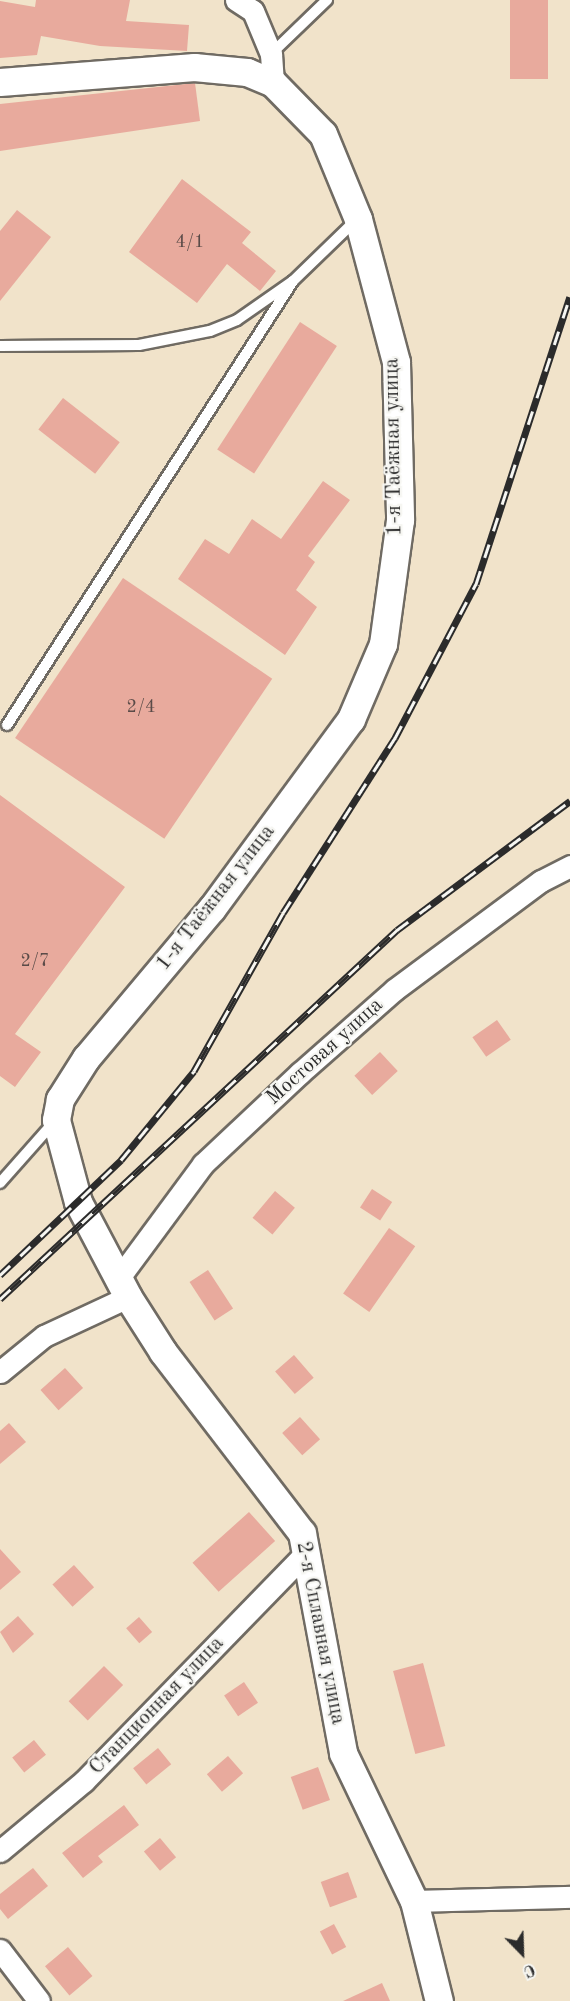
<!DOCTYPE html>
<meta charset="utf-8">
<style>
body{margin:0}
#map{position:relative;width:570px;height:2001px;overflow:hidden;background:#f1e3ca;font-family:"Old Standard TT",serif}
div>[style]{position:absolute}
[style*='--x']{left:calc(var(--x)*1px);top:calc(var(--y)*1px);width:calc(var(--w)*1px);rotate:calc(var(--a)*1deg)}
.building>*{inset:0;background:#e8aa9d;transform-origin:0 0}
.roads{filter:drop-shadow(2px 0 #706b63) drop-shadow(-2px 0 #706b63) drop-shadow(0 2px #706b63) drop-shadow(0 -2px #706b63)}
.service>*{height:10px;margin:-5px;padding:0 5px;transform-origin:5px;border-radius:5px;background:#fff}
.minor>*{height:21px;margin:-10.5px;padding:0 10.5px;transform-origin:10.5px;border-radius:10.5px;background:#fff}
.tertiary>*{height:27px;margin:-13.5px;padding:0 13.5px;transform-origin:13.5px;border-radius:13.5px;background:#fff}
.rail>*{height:7px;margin-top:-3.5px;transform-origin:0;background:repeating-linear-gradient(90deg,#f6f6f2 0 14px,#2b2b2b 0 28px);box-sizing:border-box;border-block:2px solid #2b2b2b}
span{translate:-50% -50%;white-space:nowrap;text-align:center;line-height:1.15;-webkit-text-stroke:4.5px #f6f6f2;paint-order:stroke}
.number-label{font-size:18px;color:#5a4b48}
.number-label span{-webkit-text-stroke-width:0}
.street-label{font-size:21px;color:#2b2b2b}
.north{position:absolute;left:492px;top:1923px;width:60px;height:60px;-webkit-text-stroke:4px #f6f6f2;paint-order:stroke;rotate:157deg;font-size:16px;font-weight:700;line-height:24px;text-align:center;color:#2b2b2b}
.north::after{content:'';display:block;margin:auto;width:21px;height:27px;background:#2b2b2b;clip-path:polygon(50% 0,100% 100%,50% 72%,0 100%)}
</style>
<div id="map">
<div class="building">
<div style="clip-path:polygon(36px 0,130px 0,126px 21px,189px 25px,187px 51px,100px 46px,41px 36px,37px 55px,0 58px,0 1px,35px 7px)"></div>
<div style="left:510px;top:0;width:38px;height:79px"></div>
<div style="clip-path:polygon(195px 83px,200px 121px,0 151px,0 104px)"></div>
<div style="clip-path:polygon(182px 179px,251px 232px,242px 243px,276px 271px,260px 291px,227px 264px,197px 303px,129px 252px)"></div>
<div style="clip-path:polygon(17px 210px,51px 237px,0 301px,0 231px)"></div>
<div style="left:300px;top:322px;width:44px;height:152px;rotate:33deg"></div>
<div style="left:63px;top:398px;width:72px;height:40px;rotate:38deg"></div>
<div style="clip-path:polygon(323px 481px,350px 500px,308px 556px,315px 562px,296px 590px,317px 607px,285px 655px,178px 579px,205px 539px,229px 554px,252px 519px,281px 539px)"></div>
<div style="left:123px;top:578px;width:180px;height:193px;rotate:34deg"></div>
<div style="clip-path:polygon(0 795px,125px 887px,15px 1034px,41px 1052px,15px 1087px,0 1076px)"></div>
<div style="left:497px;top:1020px;width:24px;height:30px;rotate:55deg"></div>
<div style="left:380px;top:1052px;width:26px;height:35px;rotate:47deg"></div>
<div style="left:372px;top:1189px;width:24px;height:22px;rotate:33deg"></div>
<div style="left:275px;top:1191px;width:26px;height:35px;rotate:40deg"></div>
<div style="left:389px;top:1228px;width:32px;height:80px;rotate:35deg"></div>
<div style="left:208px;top:1270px;width:46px;height:22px;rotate:57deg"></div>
<div style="left:294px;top:1355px;width:30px;height:25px;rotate:49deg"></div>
<div style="left:65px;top:1368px;width:27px;height:33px;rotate:48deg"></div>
<div style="left:300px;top:1417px;width:30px;height:24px;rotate:48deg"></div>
<div style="clip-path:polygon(9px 1423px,26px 1442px,0 1464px,0 1431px)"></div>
<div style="left:249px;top:1512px;width:39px;height:76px;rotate:48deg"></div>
<div style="clip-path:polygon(0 1549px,21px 1572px,0 1590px)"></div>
<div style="left:74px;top:1565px;width:30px;height:29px;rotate:48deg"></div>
<div style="clip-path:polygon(18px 1616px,34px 1634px,13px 1653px,0 1632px)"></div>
<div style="left:139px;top:1617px;width:20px;height:17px;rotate:49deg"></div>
<div style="left:423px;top:1663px;width:86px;height:31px;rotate:75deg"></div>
<div style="left:104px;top:1666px;width:27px;height:50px;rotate:45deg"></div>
<div style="left:244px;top:1682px;width:25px;height:24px;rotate:56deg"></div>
<div style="left:34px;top:1740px;width:19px;height:28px;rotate:51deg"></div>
<div style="left:158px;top:1748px;width:21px;height:32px;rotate:51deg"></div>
<div style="left:228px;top:1756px;width:23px;height:28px;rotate:49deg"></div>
<div style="left:318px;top:1767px;width:35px;height:29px;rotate:70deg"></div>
<div style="clip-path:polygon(124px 1805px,139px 1825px,98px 1856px,103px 1862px,83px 1878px,62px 1853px)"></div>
<div style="left:160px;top:1838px;width:25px;height:21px;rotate:50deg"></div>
<div style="clip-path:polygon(33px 1868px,48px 1886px,8px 1919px,0 1909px,0 1894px)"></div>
<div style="left:348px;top:1872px;width:27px;height:29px;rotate:70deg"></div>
<div style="left:334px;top:1924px;width:26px;height:16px;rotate:62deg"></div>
<div style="left:68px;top:1947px;width:38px;height:30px;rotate:50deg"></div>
<div style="clip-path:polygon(382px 1983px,390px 2001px,343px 2001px)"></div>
</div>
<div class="roads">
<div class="service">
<div style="--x:271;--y:54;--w:78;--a:-44"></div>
<div style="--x:0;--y:346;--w:139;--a:-0.4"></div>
<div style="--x:139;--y:345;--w:72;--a:-11.2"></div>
<div style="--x:210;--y:331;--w:29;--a:-22"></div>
<div style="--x:237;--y:320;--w:68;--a:-34.9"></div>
<div style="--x:293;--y:281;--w:89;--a:-44.1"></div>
<div style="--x:7;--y:725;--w:528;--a:-57.21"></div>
<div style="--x:0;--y:1183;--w:80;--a:-48.5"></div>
</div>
<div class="minor">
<div style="--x:236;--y:0;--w:20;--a:33"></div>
<div style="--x:253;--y:11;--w:47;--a:67.3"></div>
<div style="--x:271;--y:54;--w:29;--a:86"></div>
<div style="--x:118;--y:1279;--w:143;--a:-53.5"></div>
<div style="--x:203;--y:1164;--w:133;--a:-43.2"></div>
<div style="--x:300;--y:1073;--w:125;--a:-41.4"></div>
<div style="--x:394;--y:990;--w:183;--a:-36.6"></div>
<div style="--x:541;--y:881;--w:33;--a:-27"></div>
<div style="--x:0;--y:1372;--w:57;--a:-39.3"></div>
<div style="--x:44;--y:1336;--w:93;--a:-24.9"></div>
<div style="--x:0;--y:1851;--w:109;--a:-39.8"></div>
<div style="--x:84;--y:1781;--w:318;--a:-45.8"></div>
<div style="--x:414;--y:1901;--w:156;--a:-1.5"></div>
<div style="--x:0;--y:1950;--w:64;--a:52.6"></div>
</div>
<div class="tertiary">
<div style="--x:0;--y:82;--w:195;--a:-4.4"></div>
<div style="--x:194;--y:67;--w:53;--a:5.4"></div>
<div style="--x:247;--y:72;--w:28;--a:23"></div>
<div style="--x:273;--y:83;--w:71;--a:45.6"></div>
<div style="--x:323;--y:134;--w:92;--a:67.6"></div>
<div style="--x:358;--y:219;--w:148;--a:75.1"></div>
<div style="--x:396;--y:362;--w:158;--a:88.5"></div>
<div style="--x:400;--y:520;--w:125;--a:97.8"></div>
<div style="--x:383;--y:644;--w:82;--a:113.1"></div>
<div style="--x:351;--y:719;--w:235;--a:126.3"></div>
<div style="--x:212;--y:908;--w:196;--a:130"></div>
<div style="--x:86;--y:1058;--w:49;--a:122.4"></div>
<div style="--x:60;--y:1099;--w:21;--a:101"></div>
<div style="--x:56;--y:1120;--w:85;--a:75"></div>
<div style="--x:78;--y:1202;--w:107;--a:62.2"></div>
<div style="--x:128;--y:1297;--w:65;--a:57.5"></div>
<div style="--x:163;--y:1352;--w:228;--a:52.5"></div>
<div style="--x:302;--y:1533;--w:224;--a:79.4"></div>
<div style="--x:343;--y:1753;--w:164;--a:64.4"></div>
<div style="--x:414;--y:1901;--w:103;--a:76"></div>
</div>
</div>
<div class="rail">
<div style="--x:0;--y:1275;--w:167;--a:-43.5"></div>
<div style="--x:121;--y:1160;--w:115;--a:-50.6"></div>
<div style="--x:194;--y:1071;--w:181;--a:-60.6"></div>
<div style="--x:283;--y:913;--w:208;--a:-57.4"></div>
<div style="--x:395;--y:738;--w:174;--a:-62.3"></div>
<div style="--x:476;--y:584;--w:302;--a:-71.9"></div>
<div style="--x:0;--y:1299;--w:542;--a:-42.91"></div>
<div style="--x:397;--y:930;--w:216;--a:-36.7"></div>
</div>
<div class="number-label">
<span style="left:190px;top:242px">4/1</span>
<span style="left:141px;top:707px">2/4</span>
<span style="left:35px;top:961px">2/7</span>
</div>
<div class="street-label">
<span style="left:394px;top:447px;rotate:-91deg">1-я Таёжная улица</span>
<span style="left:216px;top:898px;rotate:-52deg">1-я Таёжная улица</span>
<span style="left:325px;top:1052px;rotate:-42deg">Мостовая улица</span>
<span style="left:320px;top:1633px;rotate:79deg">2-я Сплавная улица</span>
<span style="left:157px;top:1706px;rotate:-46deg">Станционная улица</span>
</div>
<div class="north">С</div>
</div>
